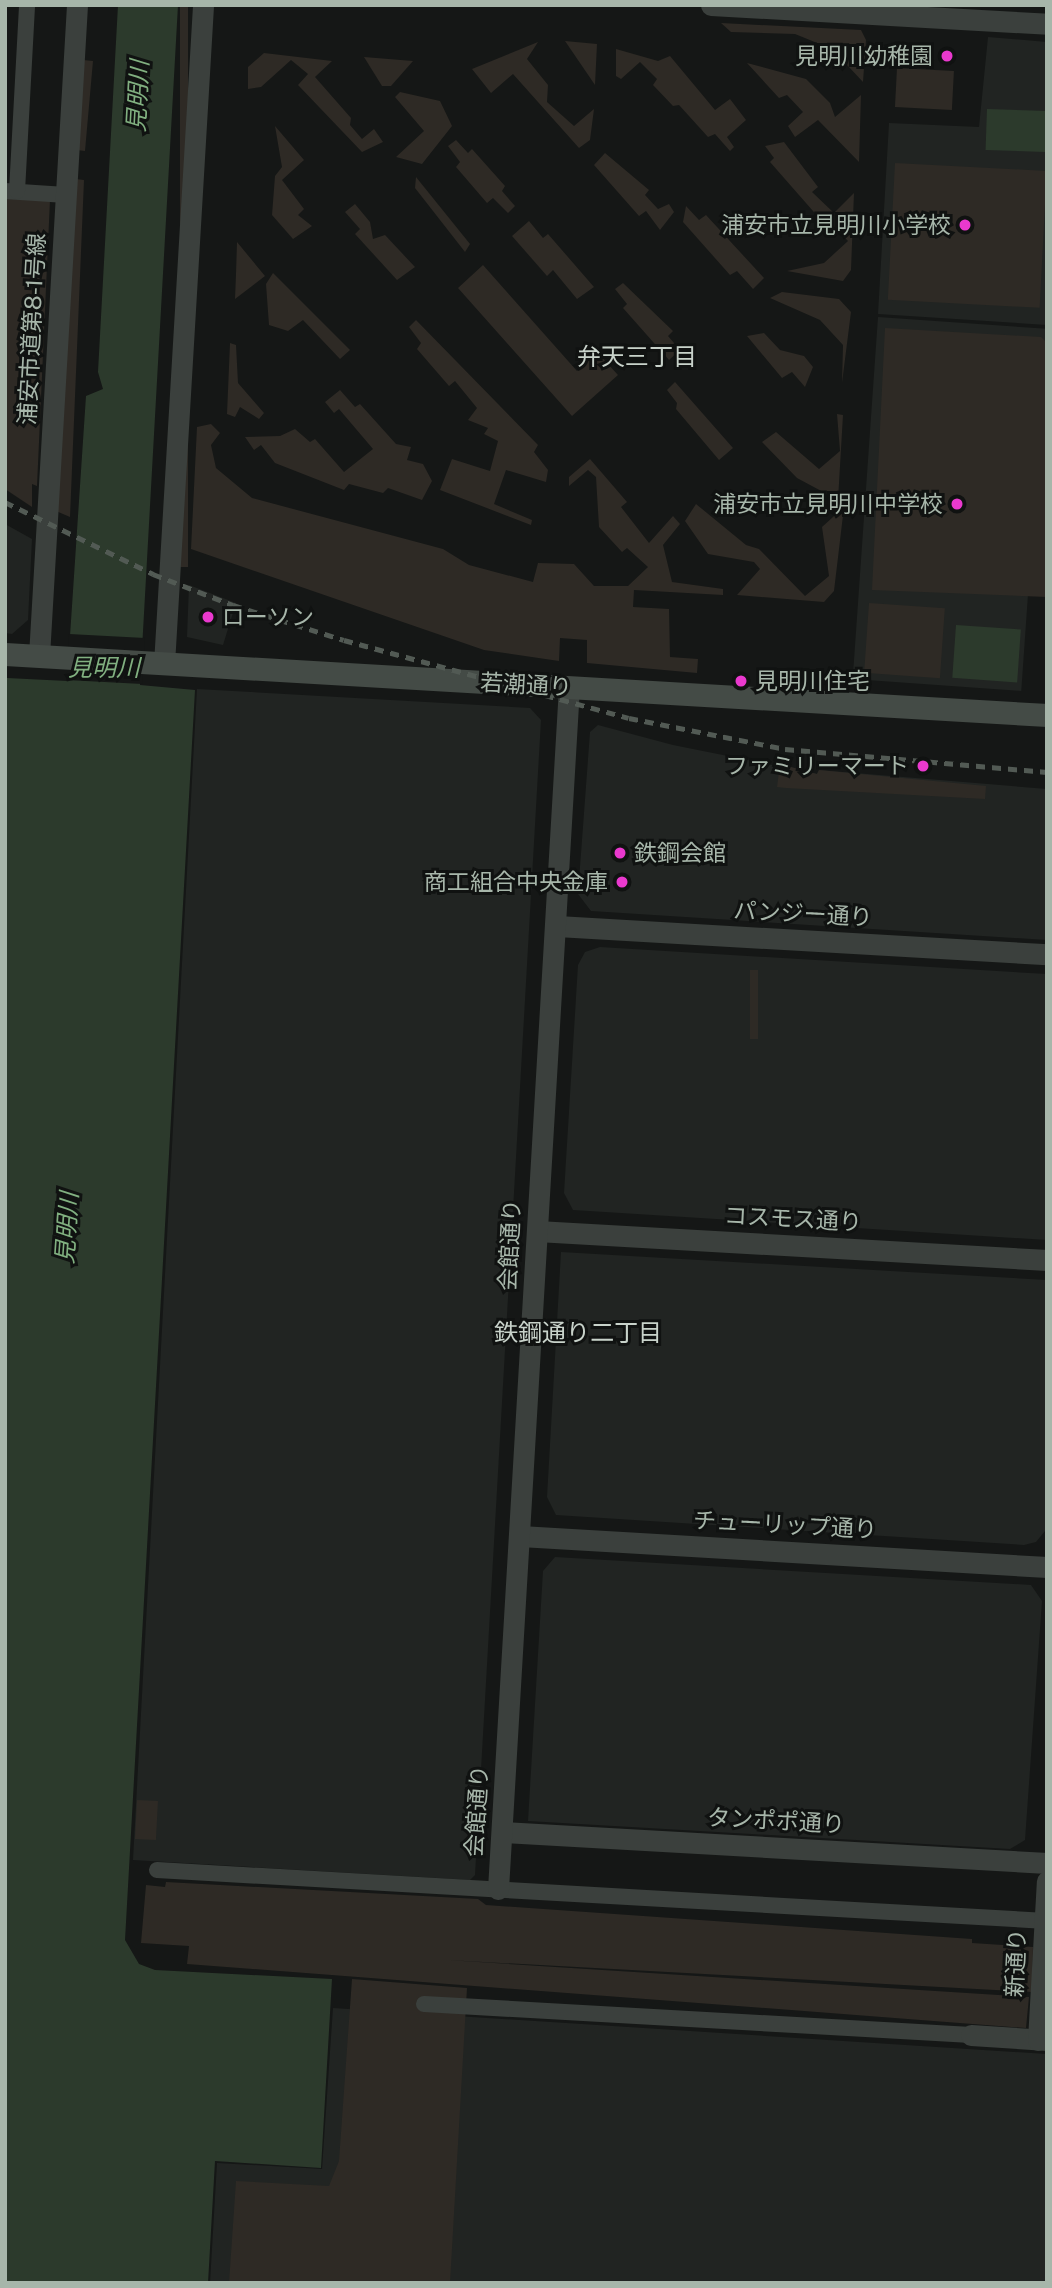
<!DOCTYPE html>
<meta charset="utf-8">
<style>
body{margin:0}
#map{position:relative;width:1052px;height:2288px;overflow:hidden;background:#151716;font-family:"Public Sans","Noto Sans JP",sans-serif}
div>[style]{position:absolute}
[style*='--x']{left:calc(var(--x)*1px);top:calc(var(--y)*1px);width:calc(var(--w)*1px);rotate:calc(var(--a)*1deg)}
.built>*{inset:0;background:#212422;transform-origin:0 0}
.green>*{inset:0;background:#2e2a25;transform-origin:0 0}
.water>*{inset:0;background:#2c3a2c;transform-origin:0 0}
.pier>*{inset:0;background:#151716;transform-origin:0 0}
.minor>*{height:16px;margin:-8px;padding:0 8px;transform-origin:8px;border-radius:8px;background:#3b403d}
.tertiary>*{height:21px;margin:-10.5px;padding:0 10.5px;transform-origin:10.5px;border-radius:10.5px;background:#3b403d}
.secondary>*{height:23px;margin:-11.5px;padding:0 11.5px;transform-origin:11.5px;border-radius:11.5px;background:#444b46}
.rail>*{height:4.5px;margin-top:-2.25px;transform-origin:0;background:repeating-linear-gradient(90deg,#525a54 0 9px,transparent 0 16px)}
.dots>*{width:19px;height:19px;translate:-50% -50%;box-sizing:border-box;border:4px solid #101211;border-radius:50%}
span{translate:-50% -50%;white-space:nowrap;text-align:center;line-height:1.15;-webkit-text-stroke:6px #101211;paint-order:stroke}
.poi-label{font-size:23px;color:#a7b6aa}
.right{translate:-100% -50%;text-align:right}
.left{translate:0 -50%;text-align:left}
.street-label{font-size:23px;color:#a7b6aa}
.water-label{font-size:24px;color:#81b080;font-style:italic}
.neighbourhood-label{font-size:24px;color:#c8d2ca}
.frame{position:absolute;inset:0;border:7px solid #a7b6aa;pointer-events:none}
</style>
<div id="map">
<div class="built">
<div style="clip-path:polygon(988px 37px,1047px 42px,1047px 325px,878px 314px,889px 123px,979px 127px)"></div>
<div style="left:878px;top:317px;width:169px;height:363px;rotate:4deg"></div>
<div style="clip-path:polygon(5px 524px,32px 539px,28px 620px,12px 634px,5px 633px)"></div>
<div style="clip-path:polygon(189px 585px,236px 603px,223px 645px,187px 637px)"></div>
<div style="clip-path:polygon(197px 689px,530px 708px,541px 720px,475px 1875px,470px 1880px,133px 1860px)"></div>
<div style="clip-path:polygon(598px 725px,673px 745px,817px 774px,819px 770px,1047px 789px,1047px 940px,591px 911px,578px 894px,590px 732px)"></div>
<div style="clip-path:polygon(600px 947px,1047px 974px,1047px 1240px,573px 1210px,564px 1193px,578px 965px,585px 952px)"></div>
<div style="clip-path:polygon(561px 1252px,1047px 1280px,1045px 1531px,1036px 1542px,1024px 1545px,556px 1515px,547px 1497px)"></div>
<div style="clip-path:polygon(555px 1557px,1031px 1585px,1042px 1601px,1025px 1840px,1010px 1849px,528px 1821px,543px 1571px)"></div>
<div style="clip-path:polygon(333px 2008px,1047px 2054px,1047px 2283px,210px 2283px,217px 2163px,322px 2169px)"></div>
</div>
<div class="green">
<div style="left:180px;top:5px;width:8px;height:562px"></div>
<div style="clip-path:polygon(721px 23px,861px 30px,866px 40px,863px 82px,832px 49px,795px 34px,731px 32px)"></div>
<div style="clip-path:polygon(565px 41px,597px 44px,595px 85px)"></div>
<div style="clip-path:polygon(538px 42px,527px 59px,548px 85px,547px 102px,574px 126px,594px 109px,590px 140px,579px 148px,513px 74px,491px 93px,472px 69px)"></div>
<div style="clip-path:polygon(616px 49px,658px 61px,670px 56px,715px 110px,730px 99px,746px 120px,727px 137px,734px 147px,730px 151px,715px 134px,708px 137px,679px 105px,673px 106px,653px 85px,657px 79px,640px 62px,621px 79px,616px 76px)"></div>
<div style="clip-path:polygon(264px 53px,332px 61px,315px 77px,351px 118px,350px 125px,362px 139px,374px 129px,383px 142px,362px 152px,298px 85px,308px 74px,291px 60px,261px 87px,248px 89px,248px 67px)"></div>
<div style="clip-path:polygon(364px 57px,413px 61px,391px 86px,382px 86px)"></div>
<div style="clip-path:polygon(83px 60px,93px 61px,85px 151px,77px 150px)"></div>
<div style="clip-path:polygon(747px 63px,806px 79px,830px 103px,835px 117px,861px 95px,859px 162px,818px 120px,795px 137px,788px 126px,803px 112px,787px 95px,779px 98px)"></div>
<div style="left:897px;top:68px;width:57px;height:39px;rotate:3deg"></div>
<div style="clip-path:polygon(400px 92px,440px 101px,452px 126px,422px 164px,396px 157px,424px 131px,395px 97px)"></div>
<div style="clip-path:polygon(275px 126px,304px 160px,282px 180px,304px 209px,298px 215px,312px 226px,293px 239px,272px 215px,275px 176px,282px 167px)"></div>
<div style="clip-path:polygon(456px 140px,468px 153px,472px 149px,505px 186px,502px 191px,515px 206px,508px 213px,493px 198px,487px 203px,456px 167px,460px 162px,448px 146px)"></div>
<div style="clip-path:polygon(784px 142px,818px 187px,812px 192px,834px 213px,854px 193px,851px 270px,843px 281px,787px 271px,824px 263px,848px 241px,832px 224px,827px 227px,770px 162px,774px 158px,765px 146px)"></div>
<div style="clip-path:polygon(605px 153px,649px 190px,645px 195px,658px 209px,669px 204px,674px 212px,660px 230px,646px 211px,639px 216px,594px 165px)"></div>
<div style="left:895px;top:163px;width:152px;height:137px;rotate:3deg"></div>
<div style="clip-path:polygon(416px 177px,470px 244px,465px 252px,415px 188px)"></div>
<div style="clip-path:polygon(76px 179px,84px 180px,70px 517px,56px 511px)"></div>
<div style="clip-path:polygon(5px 197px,50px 200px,37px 486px,32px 484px,32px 507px,5px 489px)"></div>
<div style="clip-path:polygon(355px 204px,370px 222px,373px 239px,385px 235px,415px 267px,397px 280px,355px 234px,360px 229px,345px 212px)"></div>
<div style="clip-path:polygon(686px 206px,699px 220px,706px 215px,764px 278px,753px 289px,737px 271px,730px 275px,683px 222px)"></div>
<div style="clip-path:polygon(529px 221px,543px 238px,548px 234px,594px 287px,577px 299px,553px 270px,547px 276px,512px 236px)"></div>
<div style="clip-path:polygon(237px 242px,265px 276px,235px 299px,236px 274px)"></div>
<div style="clip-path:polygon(483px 265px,577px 371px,598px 353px,618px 375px,572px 416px,458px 288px)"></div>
<div style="clip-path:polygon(273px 273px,350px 350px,340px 359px,303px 320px,288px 331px,269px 325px,266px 284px)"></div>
<div style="clip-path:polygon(623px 283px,673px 331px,668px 336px,680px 350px,669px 360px,623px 308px,627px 304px,615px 289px)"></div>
<div style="clip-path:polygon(782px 292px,839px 299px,851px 312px,842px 383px,843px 345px,820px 320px,770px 298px)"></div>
<div style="clip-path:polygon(416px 320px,538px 445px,534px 452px,548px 470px,546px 482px,506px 470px,494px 504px,532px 520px,531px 525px,440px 490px,452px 459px,490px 471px,498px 441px,484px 434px,488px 428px,468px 420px,477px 408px,455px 381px,449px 386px,417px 349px,421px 343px,409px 327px)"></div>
<div style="clip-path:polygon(885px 328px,1041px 337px,1047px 343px,1047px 597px,872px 590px)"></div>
<div style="clip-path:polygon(764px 333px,780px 350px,804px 356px,813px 367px,805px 387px,792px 372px,782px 378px,747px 336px)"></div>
<div style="clip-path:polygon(230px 343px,236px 345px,238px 383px,264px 413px,259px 419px,240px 407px,235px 417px,227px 414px)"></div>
<div style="clip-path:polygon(675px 382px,733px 448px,719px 460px,676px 409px,677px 403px,667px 390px)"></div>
<div style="clip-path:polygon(340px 390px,355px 407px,360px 404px,396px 444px,411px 447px,407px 460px,423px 464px,432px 481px,422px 500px,388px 488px,383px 493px,349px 484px,344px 490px,275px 463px,261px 445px,254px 450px,245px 437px,280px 436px,295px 429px,310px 442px,315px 439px,344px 472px,373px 449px,339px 409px,334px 413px,325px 402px)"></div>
<div style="clip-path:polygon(837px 414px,843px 415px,838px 500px,797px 478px,762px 442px,776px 432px,819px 469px,840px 451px)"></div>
<div style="clip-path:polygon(211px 424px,220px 433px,211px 445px,216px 468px,252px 498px,443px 549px,469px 565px,533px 582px,538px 563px,574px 564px,594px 586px,628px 586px,648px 567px,627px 548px,622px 552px,599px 527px,596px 477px,588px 470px,569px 486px,569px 477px,590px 459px,627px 502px,621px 507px,649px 543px,673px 516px,680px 524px,663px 545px,672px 582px,723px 589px,723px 595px,634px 590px,633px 607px,669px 609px,670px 657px,698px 659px,697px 673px,587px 663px,587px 640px,560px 638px,559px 661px,484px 650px,191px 549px,197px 427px)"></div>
<div style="clip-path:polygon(696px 504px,746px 545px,759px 549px,805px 596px,829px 576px,822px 527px,844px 507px,834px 591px,824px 602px,737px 595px,760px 569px,754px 562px,708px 554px,685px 521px)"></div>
<div style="left:869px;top:603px;width:76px;height:70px;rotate:4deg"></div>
<div style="clip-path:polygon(780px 764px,817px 774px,819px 770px,986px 786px,985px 799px,786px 788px,777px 787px)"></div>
<div style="left:750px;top:970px;width:8px;height:69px"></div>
<div style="left:137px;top:1800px;width:21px;height:39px;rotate:3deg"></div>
<div style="clip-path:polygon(166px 1882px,478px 1899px,486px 1905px,972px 1939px,972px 1943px,1033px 1947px,1032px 1992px,447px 1960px,1029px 1997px,1026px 2028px,187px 1964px,189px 1946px,141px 1943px,146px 1885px,165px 1887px)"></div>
<div style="clip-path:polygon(352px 1979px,467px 1988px,450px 2283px,229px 2283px,236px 2181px,329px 2186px,339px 2161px)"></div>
</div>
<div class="water">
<div style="clip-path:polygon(118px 5px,178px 5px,140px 685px,195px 690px,125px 1940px,139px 1964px,155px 1970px,332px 1979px,321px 2168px,215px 2161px,208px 2283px,5px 2283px,5px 703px,7px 678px,67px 681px,86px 396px,103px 389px,98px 372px)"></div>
<div style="left:987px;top:109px;width:60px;height:41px;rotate:2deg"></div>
<div style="left:956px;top:625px;width:65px;height:53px;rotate:4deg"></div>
</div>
<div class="pier">
<div style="left:69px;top:634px;width:76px;height:46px;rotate:3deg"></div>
</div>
<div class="minor">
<div style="--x:5;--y:191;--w:61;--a:3.8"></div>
<div style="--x:17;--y:191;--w:186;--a:-86.9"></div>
<div style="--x:157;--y:1870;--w:891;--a:3.28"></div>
<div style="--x:424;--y:2004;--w:548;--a:3.24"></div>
</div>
<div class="tertiary">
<div style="--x:711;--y:5;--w:337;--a:3.2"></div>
<div style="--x:39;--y:656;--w:652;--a:-86.66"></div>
<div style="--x:164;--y:664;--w:660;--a:-86.61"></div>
<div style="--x:557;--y:926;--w:491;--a:3.3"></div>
<div style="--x:537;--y:1231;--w:511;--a:3.25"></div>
<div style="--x:520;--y:1536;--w:528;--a:3.37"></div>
<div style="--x:503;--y:1832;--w:545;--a:3.26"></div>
<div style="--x:498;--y:1889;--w:1203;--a:-86.62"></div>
<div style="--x:971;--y:2035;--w:76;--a:3.8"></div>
<div style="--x:1038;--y:2040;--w:159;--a:-86.8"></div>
</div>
<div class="secondary">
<div style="--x:5;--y:654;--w:1044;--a:3.35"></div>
</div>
<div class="rail">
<div style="--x:5;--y:502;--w:165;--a:25.9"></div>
<div style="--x:153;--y:574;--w:86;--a:21.2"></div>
<div style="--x:233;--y:605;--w:116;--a:17.5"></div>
<div style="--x:344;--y:640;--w:295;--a:15.3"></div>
<div style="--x:629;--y:718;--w:159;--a:11.2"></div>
<div style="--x:785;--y:749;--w:263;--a:5"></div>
</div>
<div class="dots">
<div style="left:947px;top:56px;background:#ea39ce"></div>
<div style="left:965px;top:225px;background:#ea39ce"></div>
<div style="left:957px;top:504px;background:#ea39ce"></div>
<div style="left:208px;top:617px;background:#ea39ce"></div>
<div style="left:741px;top:681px;background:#ea39ce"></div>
<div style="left:923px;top:766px;background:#ea39ce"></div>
<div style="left:620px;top:853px;background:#ea39ce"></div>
<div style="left:622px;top:882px;background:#ea39ce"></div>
</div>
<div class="poi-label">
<span class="right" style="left:933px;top:56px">見明川幼稚園</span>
<span class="right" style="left:951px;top:225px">浦安市立見明川小学校</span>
<span class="right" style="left:943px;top:504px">浦安市立見明川中学校</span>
<span class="left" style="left:222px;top:617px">ローソン</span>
<span class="left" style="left:755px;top:681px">見明川住宅</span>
<span class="right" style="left:909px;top:766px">ファミリーマート</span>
<span class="left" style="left:634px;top:853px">鉄鋼会館</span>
<span class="right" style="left:608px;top:882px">商工組合中央金庫</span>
</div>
<div class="street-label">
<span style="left:32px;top:329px;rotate:-87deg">浦安市道第8-1号線</span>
<span style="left:526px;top:685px;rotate:3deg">若潮通り</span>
<span style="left:803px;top:914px;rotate:3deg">パンジー通り</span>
<span style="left:793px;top:1219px;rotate:3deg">コスモス通り</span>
<span style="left:510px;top:1245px;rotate:-87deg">会館通り</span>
<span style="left:785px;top:1525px;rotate:3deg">チューリップ通り</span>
<span style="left:477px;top:1811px;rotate:-86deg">会館通り</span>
<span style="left:776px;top:1821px;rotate:3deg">タンポポ通り</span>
<span style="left:1016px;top:1963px;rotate:-87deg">新通り</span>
</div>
<div class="water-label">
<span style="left:138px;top:96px;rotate:-87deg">見明川</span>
<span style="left:104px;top:668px">見明川</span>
<span style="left:67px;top:1228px;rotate:-86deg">見明川</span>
</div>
<div class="neighbourhood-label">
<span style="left:637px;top:357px">弁天三丁目</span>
<span style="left:578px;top:1333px">鉄鋼通り二丁目</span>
</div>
<div class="frame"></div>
</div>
